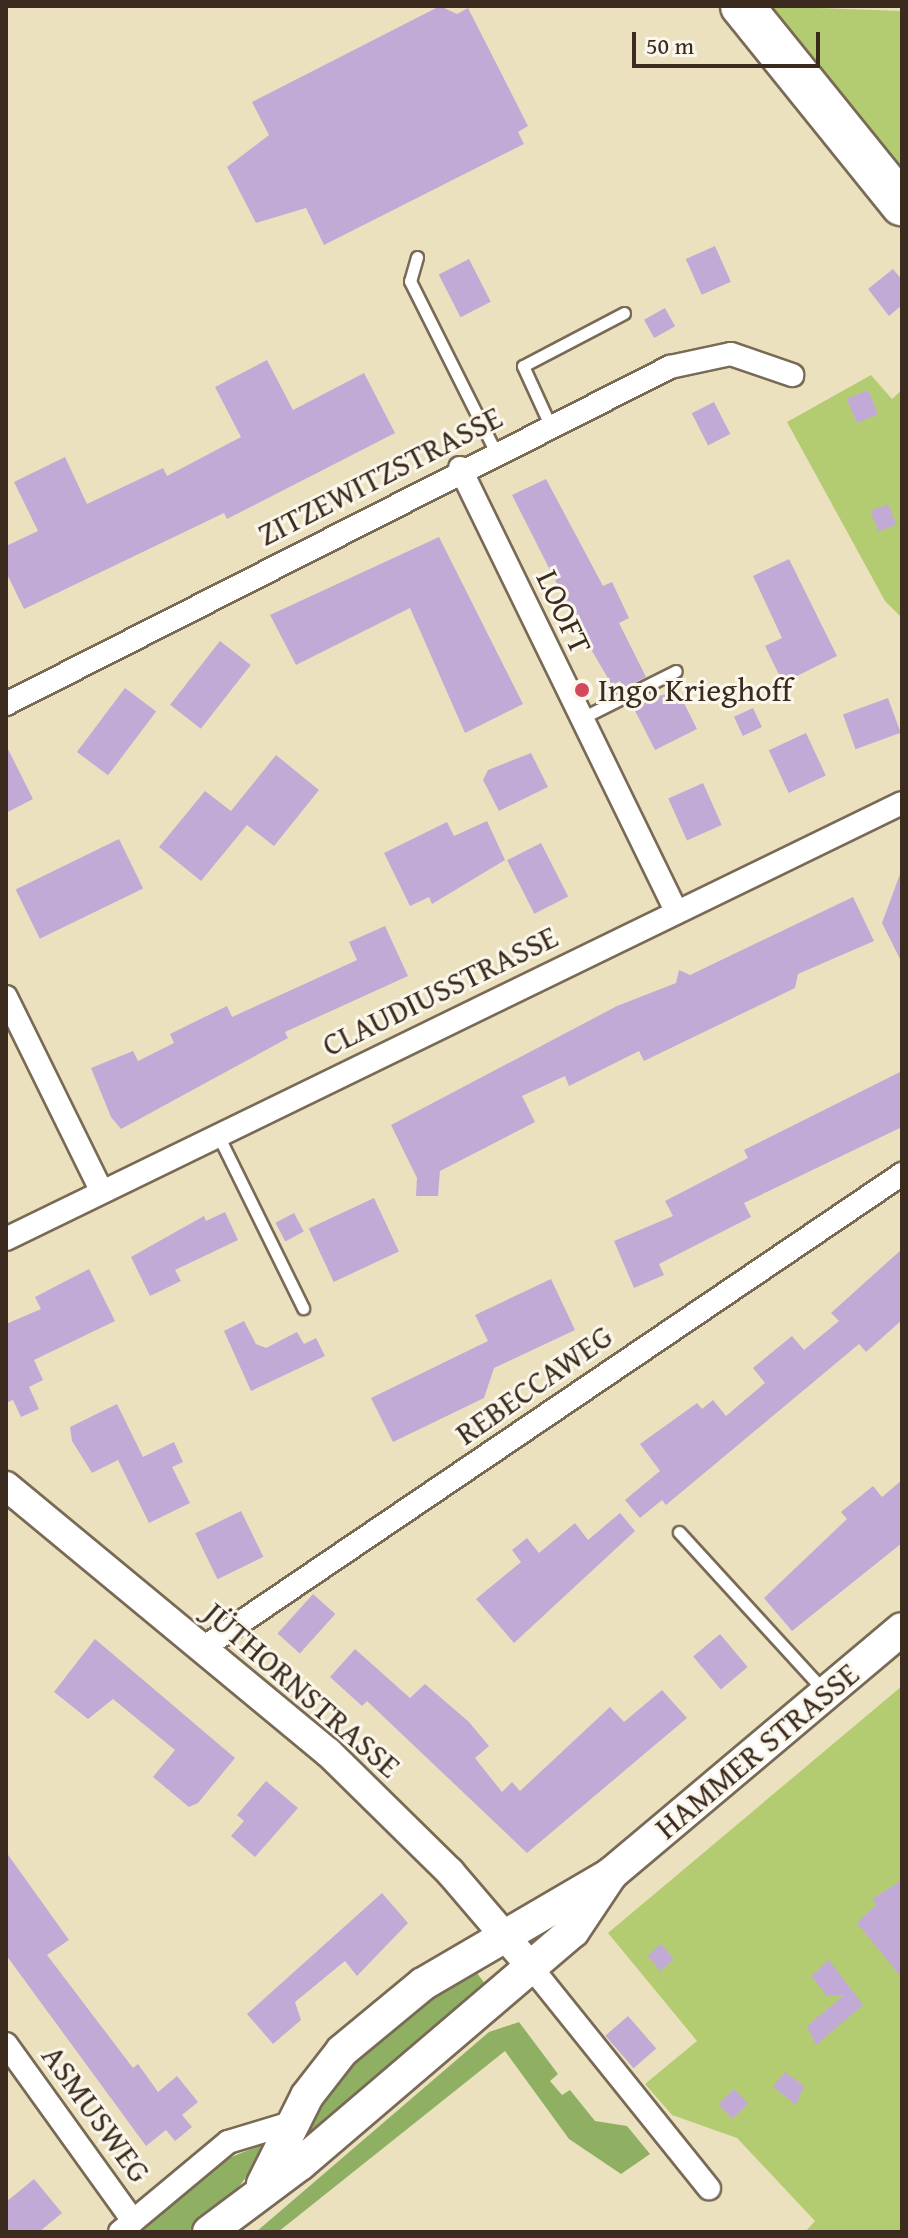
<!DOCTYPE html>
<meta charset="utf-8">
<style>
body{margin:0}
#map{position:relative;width:908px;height:2238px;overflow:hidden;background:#ece1bf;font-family:"Gentium Book Plus",serif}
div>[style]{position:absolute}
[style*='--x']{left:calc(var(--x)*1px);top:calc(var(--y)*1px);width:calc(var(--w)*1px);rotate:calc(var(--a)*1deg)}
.green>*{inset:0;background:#b4cc71}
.forest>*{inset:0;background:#8fb063}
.building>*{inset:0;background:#c2aad7;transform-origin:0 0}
.roads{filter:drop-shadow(2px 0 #796a56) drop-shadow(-2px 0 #796a56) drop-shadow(0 2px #796a56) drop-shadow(0 -2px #796a56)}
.service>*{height:11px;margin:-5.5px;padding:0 5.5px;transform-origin:5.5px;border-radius:5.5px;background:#fff}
.minor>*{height:22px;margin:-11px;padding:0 11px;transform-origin:11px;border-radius:11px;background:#fff}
.tertiary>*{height:28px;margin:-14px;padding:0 14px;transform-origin:14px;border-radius:14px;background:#fff}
.secondary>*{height:32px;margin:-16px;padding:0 16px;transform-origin:16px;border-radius:16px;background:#fff}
.motorway>*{height:42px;margin:-21px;padding:0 21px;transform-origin:21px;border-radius:21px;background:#fff}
.dots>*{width:22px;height:22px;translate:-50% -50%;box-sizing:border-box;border:4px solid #fbf7ec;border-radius:50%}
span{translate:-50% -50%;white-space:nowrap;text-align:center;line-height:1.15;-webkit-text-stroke:6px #fbf7ec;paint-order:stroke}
.street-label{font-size:32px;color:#3b2a1e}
.poi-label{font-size:32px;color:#3b2a1e}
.left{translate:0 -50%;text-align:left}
.frame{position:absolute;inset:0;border:8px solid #3b2a1e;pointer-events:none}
.scale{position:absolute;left:632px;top:32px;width:188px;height:36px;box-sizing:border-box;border:4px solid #3b2a1e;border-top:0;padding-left:10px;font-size:24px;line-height:28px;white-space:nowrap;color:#3b2a1e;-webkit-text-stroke:6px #fbf7ec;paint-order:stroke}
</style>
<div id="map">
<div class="green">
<div style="clip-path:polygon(762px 6px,902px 11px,902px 182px)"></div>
<div style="clip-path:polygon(871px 375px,892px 399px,902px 390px,902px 618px,885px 601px,787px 422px)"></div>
<div style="clip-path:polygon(902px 1686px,902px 2232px,805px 2232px,815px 2221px,737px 2138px,672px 2115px,645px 2084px,697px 2041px,608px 1933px)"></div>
</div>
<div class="forest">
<div style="clip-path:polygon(473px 1968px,486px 1985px,296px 2153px,317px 2095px,407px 2009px)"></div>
<div style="clip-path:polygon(519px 2022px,558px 2074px,550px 2081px,562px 2095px,570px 2090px,595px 2121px,627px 2126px,650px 2154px,621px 2174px,569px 2139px,505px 2051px,278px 2232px,256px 2232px,489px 2032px)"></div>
<div style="clip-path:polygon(273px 2140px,238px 2188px,188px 2232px,137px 2232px,219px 2162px)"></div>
</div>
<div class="building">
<div style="clip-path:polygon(440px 6px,457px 14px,468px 8px,528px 126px,518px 132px,524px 144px,324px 245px,306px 208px,256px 223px,227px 167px,269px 135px,252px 102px)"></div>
<div style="left:715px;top:246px;width:39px;height:32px;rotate:66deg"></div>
<div style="left:469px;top:259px;width:48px;height:34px;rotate:63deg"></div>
<div style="clip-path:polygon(893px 269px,902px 280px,902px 305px,889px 316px,868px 289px)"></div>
<div style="left:665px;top:308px;width:21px;height:24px;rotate:61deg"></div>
<div style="clip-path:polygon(267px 360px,293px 410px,364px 373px,395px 433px,227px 519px,224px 513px,24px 609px,6px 572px,6px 546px,38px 531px,14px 482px,65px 457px,87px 504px,163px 468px,167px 476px,241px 437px,215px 387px)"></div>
<div style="left:868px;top:390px;width:26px;height:23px;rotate:67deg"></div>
<div style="left:714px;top:402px;width:36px;height:25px;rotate:63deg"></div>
<div style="clip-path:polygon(546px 479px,603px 586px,612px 582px,629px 618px,619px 623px,646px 677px,624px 688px,620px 681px,612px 685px,585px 639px,512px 495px)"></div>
<div style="left:888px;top:504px;width:22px;height:19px;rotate:68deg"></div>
<div style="clip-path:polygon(439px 537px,523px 704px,465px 733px,410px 608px,296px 665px,270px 615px)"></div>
<div style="clip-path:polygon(789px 559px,837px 656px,783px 683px,765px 646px,782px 638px,753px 576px)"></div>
<div style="left:220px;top:641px;width:39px;height:81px;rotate:38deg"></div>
<div style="left:125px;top:688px;width:39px;height:80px;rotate:37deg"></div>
<div style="clip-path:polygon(678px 691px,697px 729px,655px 750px,631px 703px)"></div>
<div style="left:888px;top:698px;width:37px;height:48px;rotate:70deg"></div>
<div style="left:753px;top:708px;width:21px;height:21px;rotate:65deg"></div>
<div style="left:806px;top:733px;width:47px;height:41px;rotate:65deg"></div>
<div style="clip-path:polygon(6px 745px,33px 799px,6px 813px)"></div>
<div style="clip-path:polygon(531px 753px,548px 787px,499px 811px,483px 780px,488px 770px)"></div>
<div style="clip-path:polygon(276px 755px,319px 790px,274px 846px,247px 825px,201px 881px,159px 847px,205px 791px,231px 811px)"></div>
<div style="left:703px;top:783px;width:46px;height:38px;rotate:66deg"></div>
<div style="clip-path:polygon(487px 821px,505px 860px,432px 904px,429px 897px,410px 906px,384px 853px,447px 822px,454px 836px)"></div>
<div style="left:119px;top:839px;width:55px;height:115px;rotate:64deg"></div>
<div style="left:541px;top:843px;width:60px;height:38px;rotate:63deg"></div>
<div style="clip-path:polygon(900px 874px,902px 874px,902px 963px,882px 923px)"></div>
<div style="clip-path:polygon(853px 897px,874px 941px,798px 974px,795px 988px,644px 1061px,639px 1051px,569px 1086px,565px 1076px,522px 1096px,535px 1122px,440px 1171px,438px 1196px,416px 1196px,417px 1178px,391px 1125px,617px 1006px,676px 983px,679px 970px,690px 975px)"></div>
<div style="clip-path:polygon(385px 926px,408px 976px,285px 1032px,288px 1038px,121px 1129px,111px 1117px,91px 1068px,133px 1051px,138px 1061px,174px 1043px,170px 1034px,227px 1006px,232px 1017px,357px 960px,349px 942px)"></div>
<div style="clip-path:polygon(902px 1071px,902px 1127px,744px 1203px,751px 1217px,659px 1264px,664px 1275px,634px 1288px,614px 1241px,673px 1216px,665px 1201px,748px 1158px,744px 1150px)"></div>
<div style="left:374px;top:1198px;width:59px;height:72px;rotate:65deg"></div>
<div style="clip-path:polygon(225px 1212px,238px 1240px,175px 1270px,181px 1281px,150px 1296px,131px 1257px,204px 1216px,206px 1221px)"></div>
<div style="left:294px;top:1213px;width:21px;height:21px;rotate:62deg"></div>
<div style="clip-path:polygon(902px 1249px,902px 1320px,866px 1352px,859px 1344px,666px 1505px,662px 1500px,640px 1518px,625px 1500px,660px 1471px,640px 1444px,697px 1403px,702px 1409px,713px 1400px,726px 1416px,765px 1383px,753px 1368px,792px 1336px,804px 1350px,839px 1321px,831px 1313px)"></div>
<div style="clip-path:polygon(89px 1269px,115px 1321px,34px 1360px,43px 1380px,29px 1387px,39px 1409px,21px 1417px,13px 1400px,6px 1403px,6px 1324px,41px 1309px,35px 1297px)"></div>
<div style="clip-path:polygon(551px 1279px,575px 1330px,494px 1368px,484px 1398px,393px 1442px,371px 1398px,488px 1341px,475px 1315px)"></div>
<div style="clip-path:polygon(244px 1321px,256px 1344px,266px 1348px,297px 1332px,304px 1344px,316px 1338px,325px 1356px,251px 1391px,224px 1331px)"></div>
<div style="clip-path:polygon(117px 1404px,143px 1457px,174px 1442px,183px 1462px,172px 1467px,190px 1503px,149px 1523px,118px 1460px,92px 1473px,72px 1441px,70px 1427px)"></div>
<div style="clip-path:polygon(902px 1480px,902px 1543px,792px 1631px,764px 1598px,847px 1519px,841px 1512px,873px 1486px,882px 1497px)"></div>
<div style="left:241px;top:1511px;width:51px;height:51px;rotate:64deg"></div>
<div style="clip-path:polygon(620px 1513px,635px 1531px,514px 1643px,476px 1599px,521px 1562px,512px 1550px,527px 1538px,539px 1553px,575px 1523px,588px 1540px)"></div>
<div style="left:313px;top:1594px;width:30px;height:53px;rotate:42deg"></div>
<div style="left:720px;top:1634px;width:43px;height:35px;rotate:50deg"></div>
<div style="clip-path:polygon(95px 1639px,235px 1758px,198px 1803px,189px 1807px,153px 1777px,175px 1750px,113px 1699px,88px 1719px,54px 1692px)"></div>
<div style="clip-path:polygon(355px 1649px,410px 1698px,425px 1684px,469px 1722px,489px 1746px,475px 1758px,502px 1792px,512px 1782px,520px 1791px,610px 1707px,624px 1722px,662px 1690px,687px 1718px,527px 1853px,367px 1701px,362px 1706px,330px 1677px)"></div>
<div style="clip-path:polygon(266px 1781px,298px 1808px,255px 1857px,231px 1836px,244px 1821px,237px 1815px)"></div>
<div style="clip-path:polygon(6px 1852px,69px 1940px,47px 1955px,133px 2068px,138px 2064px,158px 2092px,177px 2076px,198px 2102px,182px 2115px,192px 2127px,175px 2141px,166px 2130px,146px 2146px,6px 1955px)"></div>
<div style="clip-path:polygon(902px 1880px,902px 1978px,857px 1923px,877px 1904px,872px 1899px)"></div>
<div style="clip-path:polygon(382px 1893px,408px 1923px,357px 1976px,345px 1961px,295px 2002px,301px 2020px,273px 2044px,247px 2014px)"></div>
<div style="left:661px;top:1944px;width:20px;height:18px;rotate:49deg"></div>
<div style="clip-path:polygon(829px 1960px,863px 2005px,816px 2045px,807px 2026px,844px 1995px,827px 1996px,811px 1976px)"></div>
<div style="left:628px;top:2016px;width:43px;height:30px;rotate:49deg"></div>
<div style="clip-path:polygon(785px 2072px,804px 2086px,796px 2105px,773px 2087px)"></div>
<div style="left:734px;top:2089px;width:20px;height:22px;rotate:45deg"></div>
<div style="clip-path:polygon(34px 2179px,62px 2213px,39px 2232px,6px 2232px,6px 2202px)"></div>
</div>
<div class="roads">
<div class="service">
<div style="--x:417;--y:257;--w:25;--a:106"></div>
<div style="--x:410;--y:281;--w:190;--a:63.4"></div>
<div style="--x:550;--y:425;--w:65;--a:-114.6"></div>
<div style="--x:523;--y:366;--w:114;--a:-27.7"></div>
<div style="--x:580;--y:719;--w:107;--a:-26.6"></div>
<div style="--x:218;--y:1135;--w:193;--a:63.8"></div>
<div style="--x:679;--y:1532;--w:215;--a:47.6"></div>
</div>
<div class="minor">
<div style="--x:460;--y:468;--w:494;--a:64"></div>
<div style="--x:6;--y:704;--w:745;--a:-26.91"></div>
<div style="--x:670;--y:367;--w:62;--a:-12"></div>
<div style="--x:731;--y:354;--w:65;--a:19"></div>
<div style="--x:6;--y:997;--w:217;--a:63.8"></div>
<div style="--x:6;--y:1239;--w:996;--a:-25.95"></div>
<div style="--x:203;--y:1648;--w:845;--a:-34.14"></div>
<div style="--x:531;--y:1967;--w:284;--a:51.2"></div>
<div style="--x:6;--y:2044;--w:218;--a:54.3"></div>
<div style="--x:120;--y:2232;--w:141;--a:-39.8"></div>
<div style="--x:228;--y:2142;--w:69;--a:-16.9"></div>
</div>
<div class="tertiary">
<div style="--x:6;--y:1486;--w:418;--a:39.6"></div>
<div style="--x:328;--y:1752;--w:171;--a:44.5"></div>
<div style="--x:450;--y:1872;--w:125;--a:49.5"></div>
</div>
<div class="secondary">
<div style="--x:263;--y:2184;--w:98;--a:-63.4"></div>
<div style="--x:307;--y:2096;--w:57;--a:-52.1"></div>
<div style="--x:342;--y:2051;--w:105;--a:-39.6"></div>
<div style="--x:423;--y:1984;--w:218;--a:-30.3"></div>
<div style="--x:611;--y:1874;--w:380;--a:-40.1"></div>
<div style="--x:209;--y:2232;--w:114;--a:-36.8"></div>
<div style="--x:300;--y:2164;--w:359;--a:-40.5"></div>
<div style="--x:573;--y:1931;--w:69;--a:-56.3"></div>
</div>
<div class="motorway">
<div style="--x:742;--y:6;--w:255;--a:51.1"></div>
</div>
</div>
<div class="dots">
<div style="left:582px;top:690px;background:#d1495b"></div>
</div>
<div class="street-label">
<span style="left:380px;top:476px;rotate:-27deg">ZITZEWITZSTRASSE</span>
<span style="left:564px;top:612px;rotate:65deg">LOOFT</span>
<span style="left:440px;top:991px;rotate:-26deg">CLAUDIUSSTRASSE</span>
<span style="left:534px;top:1385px;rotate:-35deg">REBECCAWEG</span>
<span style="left:302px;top:1690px;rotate:41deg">JÜTHORNSTRASSE</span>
<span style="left:757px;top:1751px;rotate:-40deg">HAMMER STRASSE</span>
<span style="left:96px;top:2114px;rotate:54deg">ASMUSWEG</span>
</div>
<div class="poi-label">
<span class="left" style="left:598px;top:690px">Ingo Krieghoff</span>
</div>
<div class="frame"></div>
<div class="scale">50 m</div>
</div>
